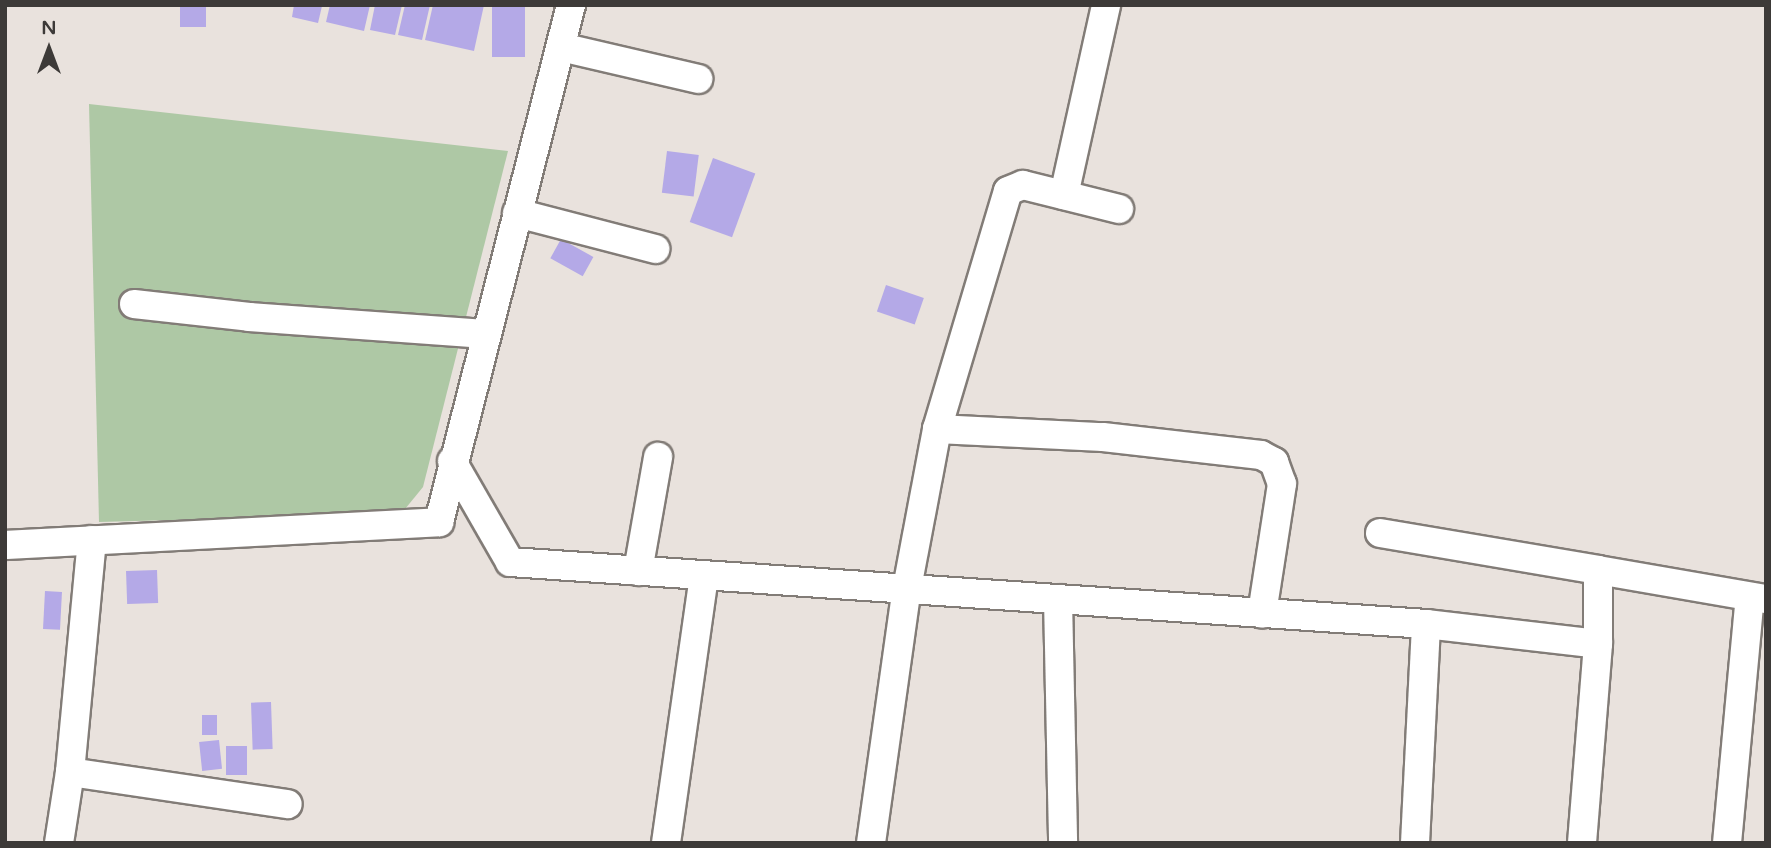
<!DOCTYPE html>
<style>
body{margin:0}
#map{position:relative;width:1771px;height:848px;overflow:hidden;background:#e9e2dd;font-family:"Varela Round",sans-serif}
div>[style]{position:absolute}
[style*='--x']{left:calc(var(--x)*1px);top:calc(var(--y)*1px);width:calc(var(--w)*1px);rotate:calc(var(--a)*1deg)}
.green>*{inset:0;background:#aec8a5}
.building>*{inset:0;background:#b4a9e7;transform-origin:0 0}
.roads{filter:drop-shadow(2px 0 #827c77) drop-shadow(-2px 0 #827c77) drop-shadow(0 2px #827c77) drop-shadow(0 -2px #827c77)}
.minor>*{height:28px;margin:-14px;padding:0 14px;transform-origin:14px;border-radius:14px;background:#fff}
span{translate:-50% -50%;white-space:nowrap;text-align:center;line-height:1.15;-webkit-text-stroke:5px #e9e2dd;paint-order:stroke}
.frame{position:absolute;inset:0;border:7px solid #3d3a38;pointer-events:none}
.north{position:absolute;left:14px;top:14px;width:70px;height:70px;-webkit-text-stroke:5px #e9e2dd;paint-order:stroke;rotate:0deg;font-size:19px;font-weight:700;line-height:28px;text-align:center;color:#3d3a38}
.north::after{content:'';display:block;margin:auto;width:24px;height:32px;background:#3d3a38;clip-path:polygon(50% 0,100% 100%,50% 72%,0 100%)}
</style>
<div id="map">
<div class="green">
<div style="clip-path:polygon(89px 104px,508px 151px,423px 487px,401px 514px,99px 522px)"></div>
</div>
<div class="building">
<div style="left:180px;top:5px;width:26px;height:22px"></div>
<div style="clip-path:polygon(294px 5px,322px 6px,318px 23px,292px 17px)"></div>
<div style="clip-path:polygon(330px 5px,370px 5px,364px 31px,326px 22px)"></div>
<div style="clip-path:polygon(375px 5px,402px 5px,395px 35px,370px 30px)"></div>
<div style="clip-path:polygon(405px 5px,430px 5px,422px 40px,398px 35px)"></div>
<div style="clip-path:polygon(433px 5px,484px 5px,474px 51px,425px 40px)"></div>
<div style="left:492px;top:5px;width:33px;height:52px"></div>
<div style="left:667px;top:151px;width:32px;height:42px;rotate:7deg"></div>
<div style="left:713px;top:158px;width:45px;height:68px;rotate:20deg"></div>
<div style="left:561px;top:239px;width:37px;height:22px;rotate:29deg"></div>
<div style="left:886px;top:285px;width:40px;height:28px;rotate:19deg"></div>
<div style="left:157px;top:570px;width:33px;height:31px;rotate:88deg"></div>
<div style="left:45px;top:591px;width:17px;height:38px;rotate:3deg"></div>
<div style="left:271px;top:702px;width:47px;height:20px;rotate:88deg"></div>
<div style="left:202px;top:715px;width:15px;height:20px"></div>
<div style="left:219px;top:740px;width:29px;height:20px;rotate:84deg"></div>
<div style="left:247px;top:746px;width:29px;height:21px;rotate:90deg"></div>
</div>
<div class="roads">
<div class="minor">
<div style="--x:561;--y:47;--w:141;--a:13.1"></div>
<div style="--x:1064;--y:195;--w:195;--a:-77.5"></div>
<div style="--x:517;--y:213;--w:143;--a:14.6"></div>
<div style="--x:134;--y:304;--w:116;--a:6.4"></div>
<div style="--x:249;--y:317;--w:237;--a:4.1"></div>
<div style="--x:937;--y:429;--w:166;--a:2.8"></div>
<div style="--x:1103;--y:437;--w:159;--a:6.5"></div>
<div style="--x:1261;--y:455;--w:15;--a:28"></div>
<div style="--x:1274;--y:462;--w:23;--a:70"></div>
<div style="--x:1282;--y:484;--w:131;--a:98.8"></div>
<div style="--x:452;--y:461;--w:116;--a:60.1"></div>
<div style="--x:510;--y:562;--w:918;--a:3.87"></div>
<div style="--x:1426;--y:624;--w:173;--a:6.6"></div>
<div style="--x:1598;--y:644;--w:74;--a:-90"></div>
<div style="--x:1598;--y:570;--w:170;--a:9.8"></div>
<div style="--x:1380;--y:533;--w:221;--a:9.6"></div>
<div style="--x:5;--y:545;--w:435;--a:-3"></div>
<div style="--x:439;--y:522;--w:534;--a:-75.68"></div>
<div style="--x:638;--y:571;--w:116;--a:-80"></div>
<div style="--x:1058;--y:599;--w:244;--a:88.8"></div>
<div style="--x:70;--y:772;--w:220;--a:8.4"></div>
<div style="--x:59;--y:843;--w:72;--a:-81.2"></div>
<div style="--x:70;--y:772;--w:233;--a:-84.6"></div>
<div style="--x:666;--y:843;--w:270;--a:-81.9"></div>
<div style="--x:871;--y:843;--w:258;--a:-82"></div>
<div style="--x:907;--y:588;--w:162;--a:-79.3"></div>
<div style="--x:937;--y:429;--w:248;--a:-73.4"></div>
<div style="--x:1008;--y:191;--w:16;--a:-22"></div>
<div style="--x:1023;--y:185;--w:99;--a:14"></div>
<div style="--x:1415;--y:843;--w:219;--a:-87.1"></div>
<div style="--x:1582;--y:843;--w:200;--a:-85.4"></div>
<div style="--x:1727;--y:843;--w:247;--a:-84.7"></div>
</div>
</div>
<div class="frame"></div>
<div class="north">N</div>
</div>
